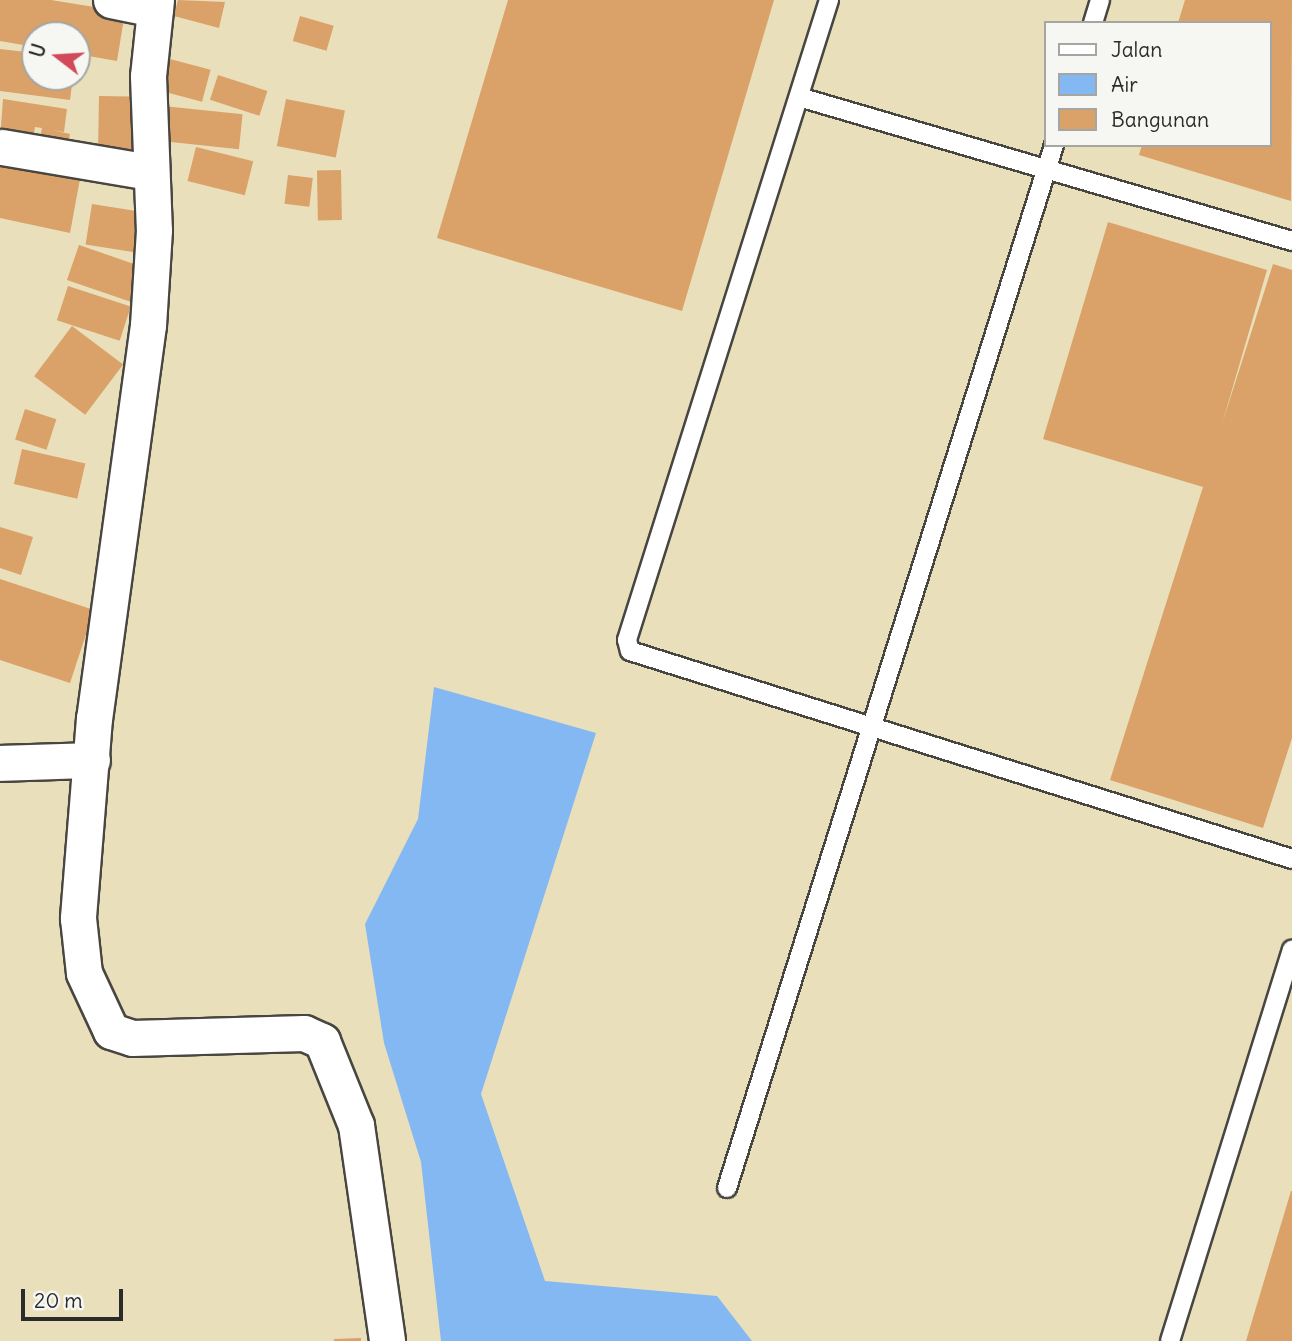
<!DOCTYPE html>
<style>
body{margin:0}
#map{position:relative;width:1292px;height:1341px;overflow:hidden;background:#e9dfbb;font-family:Delius,sans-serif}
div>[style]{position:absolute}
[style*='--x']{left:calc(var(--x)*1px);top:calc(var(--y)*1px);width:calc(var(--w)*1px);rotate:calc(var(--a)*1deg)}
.water>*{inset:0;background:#84b8f2}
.building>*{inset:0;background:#daa168;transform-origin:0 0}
.roads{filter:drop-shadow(2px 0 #484641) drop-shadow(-2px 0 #484641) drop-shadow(0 2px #484641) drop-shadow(0 -2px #484641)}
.service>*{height:18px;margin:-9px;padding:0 9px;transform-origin:9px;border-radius:9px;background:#fff}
.minor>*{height:35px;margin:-17.5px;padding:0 17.5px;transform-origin:17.5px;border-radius:17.5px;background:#fff}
span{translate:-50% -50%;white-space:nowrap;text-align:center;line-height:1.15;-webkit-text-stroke:5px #f6f6f2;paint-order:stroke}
.legend{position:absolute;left:1044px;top:21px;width:228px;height:126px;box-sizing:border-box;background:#f6f6f2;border:2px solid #a5a5a2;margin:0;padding:9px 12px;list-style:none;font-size:21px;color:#2b2b2b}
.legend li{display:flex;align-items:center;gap:14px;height:35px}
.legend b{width:35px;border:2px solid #a5a5a2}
.north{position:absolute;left:21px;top:21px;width:70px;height:70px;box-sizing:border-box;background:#f6f6f2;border:2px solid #a5a5a2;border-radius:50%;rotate:287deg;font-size:19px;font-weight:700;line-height:28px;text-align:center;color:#2b2b2b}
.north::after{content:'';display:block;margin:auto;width:24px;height:32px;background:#d1495b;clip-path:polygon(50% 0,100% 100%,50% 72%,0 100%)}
.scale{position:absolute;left:21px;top:1289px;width:102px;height:32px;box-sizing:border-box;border:4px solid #2b2b2b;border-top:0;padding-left:9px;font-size:21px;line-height:24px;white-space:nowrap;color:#2b2b2b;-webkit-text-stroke:5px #f6f6f2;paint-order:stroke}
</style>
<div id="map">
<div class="water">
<div style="clip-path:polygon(434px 687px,596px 733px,481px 1094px,545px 1281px,717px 1296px,752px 1341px,441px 1341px,421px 1162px,384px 1043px,365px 924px,418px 819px)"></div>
</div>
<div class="building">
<div style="clip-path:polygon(0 0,51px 0,125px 12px,117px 61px,77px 54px,77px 35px,35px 35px,35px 47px,0 41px)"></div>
<div style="clip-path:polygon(178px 0,225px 2px,219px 28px,174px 16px)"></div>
<div style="clip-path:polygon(508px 0,774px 0,682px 311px,437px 238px)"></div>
<div style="clip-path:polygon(1185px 0,1292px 0,1291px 201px,1139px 155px,1142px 145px,1269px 145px,1269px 23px,1178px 23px)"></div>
<div style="left:300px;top:16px;width:35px;height:26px;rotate:16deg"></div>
<div style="clip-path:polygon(0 49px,35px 53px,35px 77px,73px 77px,70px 100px,0 91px)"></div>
<div style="left:170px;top:59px;width:42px;height:33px;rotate:15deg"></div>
<div style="left:218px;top:75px;width:52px;height:26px;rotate:18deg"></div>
<div style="left:99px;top:96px;width:46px;height:60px;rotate:1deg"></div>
<div style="clip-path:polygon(3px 99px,67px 109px,64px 132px,52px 130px,70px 134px,67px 149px,39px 143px,42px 128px,35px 127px,32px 145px,0 140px)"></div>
<div style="left:286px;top:99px;width:60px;height:48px;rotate:11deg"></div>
<div style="left:163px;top:106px;width:80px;height:35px;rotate:6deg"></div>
<div style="left:196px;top:147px;width:59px;height:35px;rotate:14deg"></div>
<div style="clip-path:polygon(0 153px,82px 168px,70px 233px,0 218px)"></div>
<div style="left:341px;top:170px;width:50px;height:24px;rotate:89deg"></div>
<div style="left:288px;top:175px;width:25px;height:29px;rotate:7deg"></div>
<div style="left:92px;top:204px;width:59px;height:41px;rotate:9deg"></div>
<div style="clip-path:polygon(1108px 222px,1267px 270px,1222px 424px,1273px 264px,1292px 270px,1292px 738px,1263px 828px,1110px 780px,1203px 487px,1043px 439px)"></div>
<div style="left:79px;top:245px;width:68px;height:37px;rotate:19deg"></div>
<div style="left:68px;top:286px;width:66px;height:36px;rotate:18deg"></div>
<div style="left:72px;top:326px;width:64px;height:63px;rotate:37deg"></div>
<div style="left:25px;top:409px;width:33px;height:32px;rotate:18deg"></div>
<div style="left:22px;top:449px;width:65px;height:36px;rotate:13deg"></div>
<div style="clip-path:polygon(0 527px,33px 537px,21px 575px,0 568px)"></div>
<div style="clip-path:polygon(0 579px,94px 610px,70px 683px,0 660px)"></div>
<div style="clip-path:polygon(1292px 1191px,1292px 1341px,1246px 1341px,1291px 1191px)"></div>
<div style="clip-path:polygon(361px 1338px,361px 1341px,334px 1341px,334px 1339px)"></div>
</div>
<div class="roads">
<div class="service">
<div style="--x:829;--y:0;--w:671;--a:107.52"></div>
<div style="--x:627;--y:640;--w:11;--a:75"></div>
<div style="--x:630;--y:651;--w:694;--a:17.44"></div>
<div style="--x:1093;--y:23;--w:24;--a:-73"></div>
<div style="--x:799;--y:97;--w:514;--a:16.28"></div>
<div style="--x:727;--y:1188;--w:1093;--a:-72.59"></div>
<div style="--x:1170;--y:1341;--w:410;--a:-72.7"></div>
</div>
<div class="minor">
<div style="--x:111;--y:0;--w:45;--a:11.6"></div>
<div style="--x:156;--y:0;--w:76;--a:96"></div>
<div style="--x:148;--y:76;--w:154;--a:87.8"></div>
<div style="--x:154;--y:230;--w:95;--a:93.6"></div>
<div style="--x:148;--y:325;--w:397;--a:97.8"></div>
<div style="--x:94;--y:718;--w:201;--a:94.6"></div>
<div style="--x:78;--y:918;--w:55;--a:83.8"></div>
<div style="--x:84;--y:973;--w:64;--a:65"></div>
<div style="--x:111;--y:1031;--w:22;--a:18"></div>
<div style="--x:132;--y:1038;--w:172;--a:-1.7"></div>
<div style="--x:304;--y:1033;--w:20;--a:24"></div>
<div style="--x:322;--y:1041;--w:91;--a:68"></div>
<div style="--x:356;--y:1125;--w:218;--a:81.8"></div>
<div style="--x:2;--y:147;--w:150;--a:9.6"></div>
<div style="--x:0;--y:763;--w:92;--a:-1.9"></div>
</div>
</div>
<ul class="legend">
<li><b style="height:9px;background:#fff"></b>Jalan</li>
<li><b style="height:19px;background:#84b8f2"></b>Air</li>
<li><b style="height:19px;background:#daa168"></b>Bangunan</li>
</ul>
<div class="north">U</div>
<div class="scale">20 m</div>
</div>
